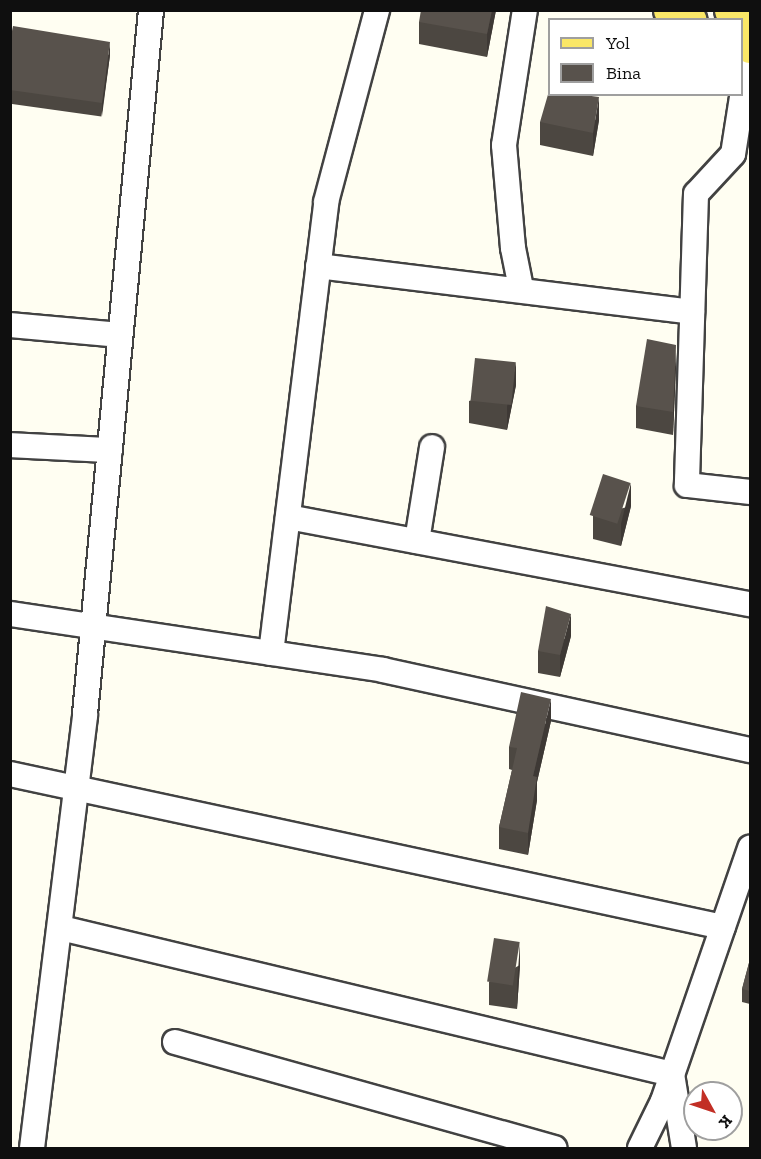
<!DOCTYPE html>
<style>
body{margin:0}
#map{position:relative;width:761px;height:1159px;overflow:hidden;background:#fffef2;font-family:"Zilla Slab",serif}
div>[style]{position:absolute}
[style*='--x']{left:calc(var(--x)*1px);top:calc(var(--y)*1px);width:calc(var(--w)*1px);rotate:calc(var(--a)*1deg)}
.roads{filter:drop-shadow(2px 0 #424242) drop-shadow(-2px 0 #424242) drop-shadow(0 2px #424242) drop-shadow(0 -2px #424242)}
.street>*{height:24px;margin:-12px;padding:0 12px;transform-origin:12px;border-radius:12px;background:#fff}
.primary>*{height:33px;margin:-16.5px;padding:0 16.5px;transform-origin:16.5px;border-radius:16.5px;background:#fae767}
.wall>*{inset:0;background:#4c4741;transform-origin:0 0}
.shaded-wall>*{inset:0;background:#3e3935}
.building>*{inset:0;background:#58524c;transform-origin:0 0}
span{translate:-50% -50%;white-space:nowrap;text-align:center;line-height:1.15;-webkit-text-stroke:6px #fff;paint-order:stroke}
.frame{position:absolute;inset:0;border:12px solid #0f0f0f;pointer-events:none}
.legend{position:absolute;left:548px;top:18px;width:195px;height:78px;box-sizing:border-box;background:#fff;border:2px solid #9f9f9f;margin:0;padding:8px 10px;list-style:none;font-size:18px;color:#0f0f0f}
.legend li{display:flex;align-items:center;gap:12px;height:30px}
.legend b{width:30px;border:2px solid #9f9f9f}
.north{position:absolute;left:683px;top:1081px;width:60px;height:60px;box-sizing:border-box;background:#fff;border:2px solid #9f9f9f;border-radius:50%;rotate:130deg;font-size:16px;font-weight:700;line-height:24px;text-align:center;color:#0f0f0f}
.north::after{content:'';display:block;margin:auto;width:21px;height:27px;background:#c22f25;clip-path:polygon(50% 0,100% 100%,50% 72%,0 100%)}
</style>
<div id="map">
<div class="roads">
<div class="street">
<div style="--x:750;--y:46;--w:109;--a:98.9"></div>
<div style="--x:733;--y:154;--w:54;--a:132.8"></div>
<div style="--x:696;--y:194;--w:291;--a:91.8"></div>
<div style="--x:687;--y:485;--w:63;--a:6.3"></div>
<div style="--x:318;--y:266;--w:377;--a:7"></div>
<div style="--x:521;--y:288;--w:41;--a:-101.3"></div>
<div style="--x:513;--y:248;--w:103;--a:-95"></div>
<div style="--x:504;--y:145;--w:137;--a:-81.2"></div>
<div style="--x:10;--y:325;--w:110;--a:5.2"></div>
<div style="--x:10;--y:445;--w:100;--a:2.9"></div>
<div style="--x:288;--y:517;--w:470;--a:10.7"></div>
<div style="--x:417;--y:541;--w:95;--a:-80.9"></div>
<div style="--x:10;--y:614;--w:377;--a:8.5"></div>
<div style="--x:383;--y:670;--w:376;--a:12.3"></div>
<div style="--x:271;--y:653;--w:454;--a:-83"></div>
<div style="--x:326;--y:202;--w:199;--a:-75.1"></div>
<div style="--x:10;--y:774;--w:729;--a:12.11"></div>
<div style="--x:61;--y:928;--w:628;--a:13.44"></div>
<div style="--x:672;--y:1074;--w:75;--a:80.8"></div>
<div style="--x:175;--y:1042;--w:394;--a:15.6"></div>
<div style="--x:32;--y:1148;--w:437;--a:-83"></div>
<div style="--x:85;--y:714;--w:707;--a:-84.64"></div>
<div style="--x:640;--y:1148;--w:52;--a:-63.9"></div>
<div style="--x:663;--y:1101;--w:268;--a:-71"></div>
</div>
<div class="primary">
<div style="--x:670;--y:10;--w:22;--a:27"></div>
<div style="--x:731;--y:10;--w:21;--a:23"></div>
<div style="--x:742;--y:42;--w:9;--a:27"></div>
</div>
</div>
<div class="wall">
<div style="clip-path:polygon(496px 10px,487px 57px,419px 44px,419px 22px)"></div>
<div style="left:10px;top:41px;width:101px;height:62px;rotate:8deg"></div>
<div style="clip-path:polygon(599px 120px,593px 156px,540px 145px,540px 122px)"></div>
<div style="clip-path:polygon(676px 367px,673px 435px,636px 428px,636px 406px)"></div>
<div style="clip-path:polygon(516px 385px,507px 430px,469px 423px,469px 401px)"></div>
<div style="clip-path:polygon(631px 506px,621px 546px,593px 539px,593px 516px)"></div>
<div style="clip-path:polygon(571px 636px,560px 677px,538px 673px,538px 651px)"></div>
<div style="clip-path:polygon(551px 721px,537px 782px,537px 800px,528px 855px,499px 849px,499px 827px,512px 770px,509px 769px,509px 747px)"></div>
<div style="clip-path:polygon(750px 959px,750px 1004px,742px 1002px,742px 989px)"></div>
<div style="clip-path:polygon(520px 965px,517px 1009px,489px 1005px,489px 982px)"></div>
</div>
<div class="shaded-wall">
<div style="clip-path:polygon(492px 10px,496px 10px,487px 57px,487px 34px)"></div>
<div style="clip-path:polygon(110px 42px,110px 55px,102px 116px,102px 103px)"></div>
<div style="clip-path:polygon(599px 97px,599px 120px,593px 156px,593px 133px)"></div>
<div style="clip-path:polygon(676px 345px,676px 367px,673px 435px,673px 412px)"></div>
<div style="clip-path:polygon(516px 362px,516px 385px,507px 430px,507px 407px)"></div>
<div style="clip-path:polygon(631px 483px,631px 506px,621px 546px,621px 524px)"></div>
<div style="clip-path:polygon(571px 614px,571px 636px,560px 677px,560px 655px)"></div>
<div style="clip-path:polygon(551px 699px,551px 721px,537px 782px,537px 800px,528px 855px,528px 833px,533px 776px)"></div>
<div style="clip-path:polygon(520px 942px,520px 965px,517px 1009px,517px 986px)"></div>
</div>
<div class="building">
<div style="clip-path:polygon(421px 10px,492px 10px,487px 34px,419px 22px)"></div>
<div style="clip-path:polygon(13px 26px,110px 42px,102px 103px,10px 90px,10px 41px)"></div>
<div style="clip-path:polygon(549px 91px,549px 94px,576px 94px,599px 97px,593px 133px,540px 122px)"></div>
<div style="clip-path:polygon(647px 339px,676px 345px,673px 412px,636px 406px)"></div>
<div style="left:475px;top:358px;width:41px;height:43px;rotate:6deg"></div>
<div style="left:603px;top:474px;width:29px;height:43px;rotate:18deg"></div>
<div style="clip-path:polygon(546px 606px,571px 614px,560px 655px,538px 651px)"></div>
<div style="clip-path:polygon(521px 692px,551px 699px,533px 776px,537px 777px,528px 833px,499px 827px,517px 748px,509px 747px)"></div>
<div style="left:494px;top:938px;width:26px;height:44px;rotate:9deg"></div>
<div style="clip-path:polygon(750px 959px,750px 991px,742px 989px)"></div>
</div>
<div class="frame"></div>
<ul class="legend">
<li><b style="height:8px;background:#fae767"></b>Yol</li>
<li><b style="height:16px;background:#58524c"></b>Bina</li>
</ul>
<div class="north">K</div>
</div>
